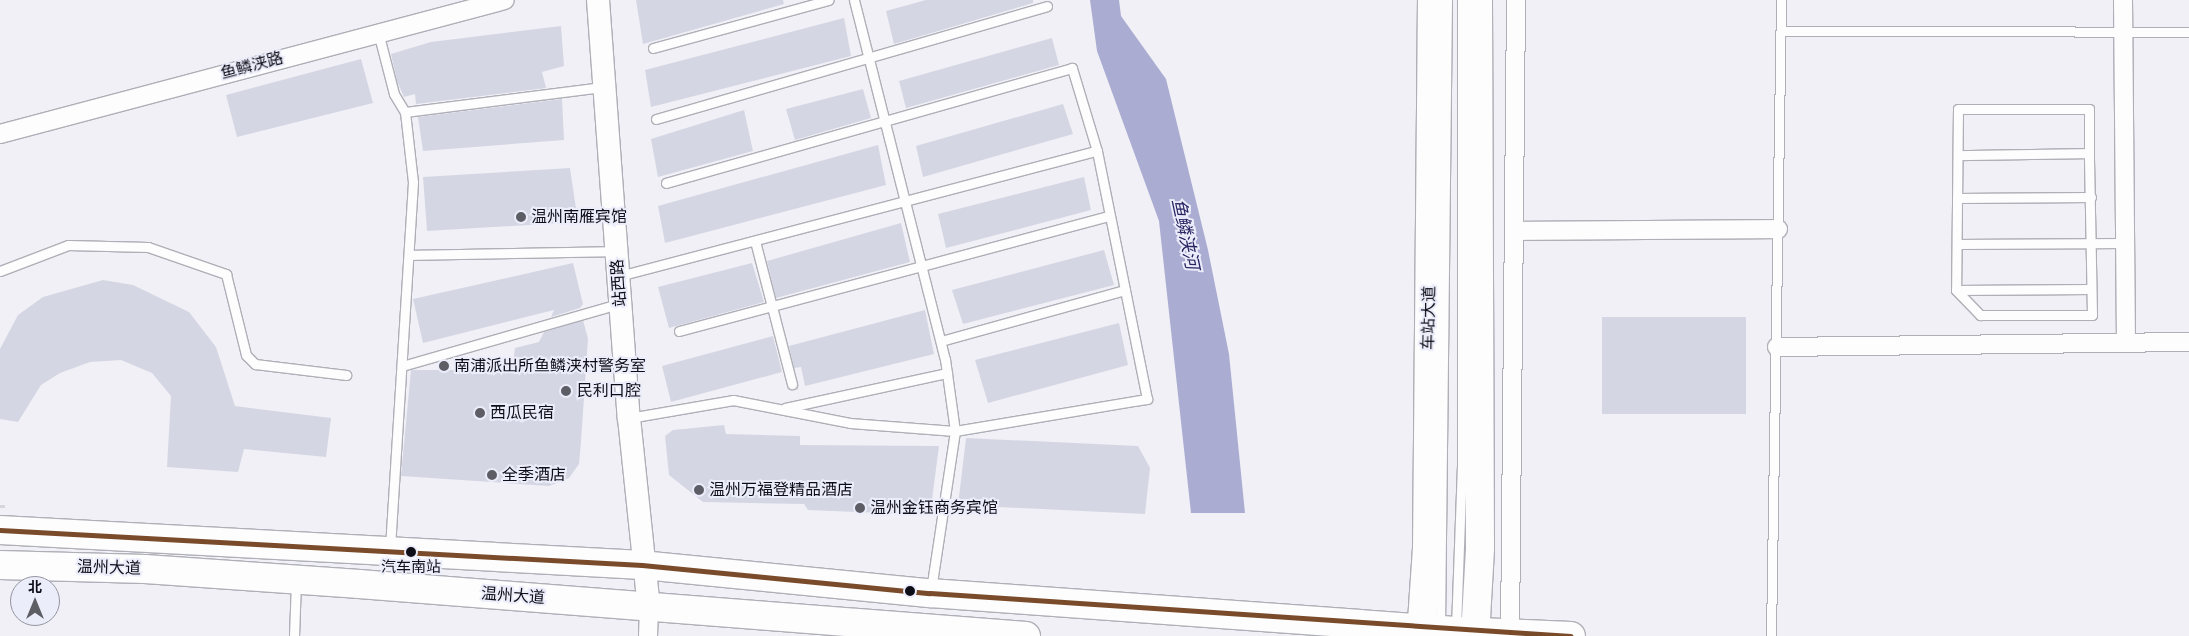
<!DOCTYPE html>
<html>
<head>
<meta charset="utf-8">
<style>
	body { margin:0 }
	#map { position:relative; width:2189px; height:636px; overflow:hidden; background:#f0f0f6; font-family:"DejaVu Sans","Noto Sans SC",sans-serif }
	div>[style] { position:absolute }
	.water>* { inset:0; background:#abacd2 }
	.building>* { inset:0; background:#d5d6e3 }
	.path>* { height:3px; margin-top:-1.5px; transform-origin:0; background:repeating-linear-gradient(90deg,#d6d6d8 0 5px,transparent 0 7.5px) }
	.roads { filter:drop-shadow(1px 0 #afafb7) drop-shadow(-1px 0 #afafb7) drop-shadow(0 1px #afafb7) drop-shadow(0 -1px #afafb7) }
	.service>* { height:9px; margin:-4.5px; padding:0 4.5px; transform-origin:4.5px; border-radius:4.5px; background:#fdfdfe }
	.minor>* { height:18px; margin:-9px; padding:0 9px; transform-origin:9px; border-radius:9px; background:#fdfdfe }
	.tertiary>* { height:22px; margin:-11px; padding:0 11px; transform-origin:11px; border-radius:11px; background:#fdfdfe }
	.primary>* { height:28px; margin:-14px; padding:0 14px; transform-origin:14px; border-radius:14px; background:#fdfdfe }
	.bus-1>* { height:5px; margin:-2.5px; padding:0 2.5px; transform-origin:2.5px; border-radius:2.5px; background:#7a4b2a }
	.dots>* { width:14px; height:14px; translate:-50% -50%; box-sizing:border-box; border:2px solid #ecedfa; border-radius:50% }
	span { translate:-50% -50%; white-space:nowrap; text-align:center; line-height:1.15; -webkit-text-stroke:4px #ecedfa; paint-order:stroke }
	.bus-label { font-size:15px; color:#0e0e19 }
	.street-label { font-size:16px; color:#0e0e19 }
	.poi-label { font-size:16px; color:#0e0e19 }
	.left { translate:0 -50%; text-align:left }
	.water-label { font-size:18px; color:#292462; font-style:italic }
	.north { position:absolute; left:10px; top:576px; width:50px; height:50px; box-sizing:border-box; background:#ecedfa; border:1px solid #9394a0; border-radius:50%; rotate:0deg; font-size:14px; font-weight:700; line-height:20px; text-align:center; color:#0e0e19 }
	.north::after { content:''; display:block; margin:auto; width:18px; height:22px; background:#5d5d66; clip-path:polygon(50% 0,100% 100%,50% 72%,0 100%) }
</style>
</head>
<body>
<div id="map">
	<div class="water">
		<i style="clip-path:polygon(1090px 0,1119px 0,1121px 16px,1166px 79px,1208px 250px,1229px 354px,1245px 513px,1191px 513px,1159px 221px,1097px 51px)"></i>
	</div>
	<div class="building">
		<i style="clip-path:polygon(636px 0,783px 0,784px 4px,643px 44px)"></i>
		<i style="clip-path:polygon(926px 0,1033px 0,1033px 3px,894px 44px,886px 11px)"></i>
		<i style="clip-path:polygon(844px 18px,851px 56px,651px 107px,645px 70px)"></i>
		<i style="clip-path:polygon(561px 26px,564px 66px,542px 72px,546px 88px,416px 104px,415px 94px,404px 97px,397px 81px,391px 54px,431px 42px)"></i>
		<i style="clip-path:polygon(1052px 38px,1059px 65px,906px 108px,899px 81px)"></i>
		<i style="clip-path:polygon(361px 59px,373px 103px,237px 137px,226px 95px)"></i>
		<i style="clip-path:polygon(863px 89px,871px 118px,795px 140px,786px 109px)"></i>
		<i style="clip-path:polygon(562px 99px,564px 140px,423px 151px,418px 117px)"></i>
		<i style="clip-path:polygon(1063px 104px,1073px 134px,923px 177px,916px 146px)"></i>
		<i style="clip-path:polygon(744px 110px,753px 151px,658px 177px,651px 139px)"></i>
		<i style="clip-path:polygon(878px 145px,886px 185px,665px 243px,658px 206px)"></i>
		<i style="clip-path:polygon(570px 168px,578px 222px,427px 231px,423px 177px)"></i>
		<i style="clip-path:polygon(1084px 177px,1091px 210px,946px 248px,938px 214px)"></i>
		<i style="clip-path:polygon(901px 223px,910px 262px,776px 298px,767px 261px)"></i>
		<i style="clip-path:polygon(1104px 250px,1114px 285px,963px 324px,952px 290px)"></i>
		<i style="clip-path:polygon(573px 263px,583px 304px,580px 308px,551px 317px,554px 310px,423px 343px,413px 299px)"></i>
		<i style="clip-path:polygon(752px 263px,764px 302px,669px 328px,658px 287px)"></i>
		<i style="clip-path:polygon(103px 280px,133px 285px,189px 312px,216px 347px,235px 406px,331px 418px,326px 457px,244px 449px,238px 472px,167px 467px,171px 396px,152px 373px,121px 360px,90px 362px,60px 373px,41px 385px,18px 422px,0 419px,0 349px,18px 315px,43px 297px)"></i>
		<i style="clip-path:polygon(925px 310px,934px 354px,805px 386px,801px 367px,794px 368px,789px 346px)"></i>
		<i style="clip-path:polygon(1602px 317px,1746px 317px,1746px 414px,1602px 414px)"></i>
		<i style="clip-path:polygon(583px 320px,588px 339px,581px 442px,579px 464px,569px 478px,549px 486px,401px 476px,411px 370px,512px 370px,515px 348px,539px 342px,544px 332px)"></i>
		<i style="clip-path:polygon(1119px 323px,1128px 365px,988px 403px,975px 360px)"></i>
		<i style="clip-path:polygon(773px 336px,782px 372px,671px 402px,662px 366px)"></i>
		<i style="clip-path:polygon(724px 425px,726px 434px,800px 436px,800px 445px,939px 446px,930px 515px,808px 510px,804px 504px,703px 502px,669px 475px,665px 436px,673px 430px)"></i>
		<i style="clip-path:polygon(966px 438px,1138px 446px,1150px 468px,1145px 514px,958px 505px)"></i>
	</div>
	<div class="path">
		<i style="left:0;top:506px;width:7px"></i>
	</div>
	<div class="roads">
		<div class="service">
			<i style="left:854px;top:0;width:370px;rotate:75.8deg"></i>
			<i style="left:945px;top:359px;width:73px;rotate:82.1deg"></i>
			<i style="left:955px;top:431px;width:161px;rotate:98.6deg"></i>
			<i style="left:1782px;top:31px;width:407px;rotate:0.1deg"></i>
			<i style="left:378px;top:32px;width:64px;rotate:75.5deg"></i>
			<i style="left:394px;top:94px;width:21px;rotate:59deg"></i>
			<i style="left:405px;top:112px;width:70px;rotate:83.5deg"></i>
			<i style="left:413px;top:182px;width:367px;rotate:93.6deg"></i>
			<i style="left:653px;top:48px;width:182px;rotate:-15.3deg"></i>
			<i style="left:405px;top:112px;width:201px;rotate:-7.2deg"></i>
			<i style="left:656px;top:119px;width:407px;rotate:-16.1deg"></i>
			<i style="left:2089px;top:153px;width:44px;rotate:-90deg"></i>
			<i style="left:2089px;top:109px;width:131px;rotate:180deg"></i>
			<i style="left:1958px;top:109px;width:181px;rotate:90.6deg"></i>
			<i style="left:1956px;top:290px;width:135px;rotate:-0.4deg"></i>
			<i style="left:1957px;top:198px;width:134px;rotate:-0.4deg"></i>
			<i style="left:755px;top:241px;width:148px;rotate:75.5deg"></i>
			<i style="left:1957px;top:244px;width:168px;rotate:-0.3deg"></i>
			<i style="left:410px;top:255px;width:207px;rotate:-1.1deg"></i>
			<i style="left:0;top:271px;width:73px;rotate:-20.9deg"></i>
			<i style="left:68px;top:245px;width:80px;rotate:1.4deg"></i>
			<i style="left:148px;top:247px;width:83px;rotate:19.1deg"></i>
			<i style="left:226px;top:274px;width:83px;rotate:76.1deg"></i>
			<i style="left:246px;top:355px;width:13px;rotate:45deg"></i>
			<i style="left:255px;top:364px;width:92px;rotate:6.9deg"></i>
			<i style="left:619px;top:276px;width:494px;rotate:-14.7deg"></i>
			<i style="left:1956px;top:290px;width:35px;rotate:46deg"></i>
			<i style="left:1980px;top:315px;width:112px"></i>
			<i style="left:2092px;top:315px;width:162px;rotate:-91.1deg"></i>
			<i style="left:2089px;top:153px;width:131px;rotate:179.1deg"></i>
			<i style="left:679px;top:331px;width:443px;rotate:-15deg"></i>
			<i style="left:941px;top:341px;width:191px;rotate:-15.5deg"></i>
			<i style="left:402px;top:366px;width:228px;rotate:-16deg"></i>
			<i style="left:785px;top:408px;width:166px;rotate:-12.2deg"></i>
			<i style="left:629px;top:418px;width:106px;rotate:-9.8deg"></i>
			<i style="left:733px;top:400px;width:119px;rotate:11.1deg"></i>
			<i style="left:850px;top:423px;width:105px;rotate:4.4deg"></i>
			<i style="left:955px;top:431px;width:195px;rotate:-9.5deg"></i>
			<i style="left:1147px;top:399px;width:253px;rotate:-101.4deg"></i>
			<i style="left:1097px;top:151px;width:87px;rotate:-106.8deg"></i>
			<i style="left:1072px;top:68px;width:422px;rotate:164.2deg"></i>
			<i style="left:1440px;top:627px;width:627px;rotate:-89.36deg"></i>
			<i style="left:1456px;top:628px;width:161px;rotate:-87.9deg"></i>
			<i style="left:1462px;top:467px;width:467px;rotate:-90deg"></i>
			<i style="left:294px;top:636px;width:54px;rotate:-87.9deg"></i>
			<i style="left:1771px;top:636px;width:636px;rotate:-89.1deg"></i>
		</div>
		<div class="minor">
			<i style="left:2123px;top:0;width:342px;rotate:89.5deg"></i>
			<i style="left:0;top:134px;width:522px;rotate:-14.86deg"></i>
			<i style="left:1514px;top:231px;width:264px;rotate:-0.4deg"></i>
			<i style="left:1777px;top:347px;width:412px;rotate:-0.7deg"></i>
			<i style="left:648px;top:636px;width:29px;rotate:-88deg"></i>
			<i style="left:1510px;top:636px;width:636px;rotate:-89.46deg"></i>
		</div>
		<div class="tertiary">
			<i style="left:598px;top:0;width:419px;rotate:85.8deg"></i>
			<i style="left:629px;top:418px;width:190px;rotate:84deg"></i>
		</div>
		<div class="primary">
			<i style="left:0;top:530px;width:643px;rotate:3.12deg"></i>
			<i style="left:642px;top:565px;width:289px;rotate:5.6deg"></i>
			<i style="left:930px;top:593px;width:527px;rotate:4.13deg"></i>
			<i style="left:1456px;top:631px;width:115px;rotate:2.5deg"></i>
			<i style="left:0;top:565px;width:145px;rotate:1.6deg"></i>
			<i style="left:145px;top:569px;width:215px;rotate:4deg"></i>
			<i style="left:359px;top:584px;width:669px;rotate:4.46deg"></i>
			<i style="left:1421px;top:636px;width:87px;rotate:-86.1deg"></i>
			<i style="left:1427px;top:549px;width:549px;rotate:-89.48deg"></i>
			<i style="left:1475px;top:636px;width:88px;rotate:-86.7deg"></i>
			<i style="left:1480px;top:548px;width:548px;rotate:-90.21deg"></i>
		</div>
	</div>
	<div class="bus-1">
		<i style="left:0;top:530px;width:643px;rotate:3.12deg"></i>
		<i style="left:642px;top:565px;width:289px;rotate:5.6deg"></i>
		<i style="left:930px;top:593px;width:642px;rotate:3.84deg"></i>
	</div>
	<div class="dots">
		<i style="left:521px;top:217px;background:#5d5d66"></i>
		<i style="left:444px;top:366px;background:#5d5d66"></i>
		<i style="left:566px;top:391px;background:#5d5d66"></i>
		<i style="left:480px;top:413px;background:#5d5d66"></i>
		<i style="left:492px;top:475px;background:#5d5d66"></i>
		<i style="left:699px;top:490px;background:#5d5d66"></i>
		<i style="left:860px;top:508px;background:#5d5d66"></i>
		<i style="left:411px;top:552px;background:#0e0e19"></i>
		<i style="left:910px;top:591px;background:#0e0e19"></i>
	</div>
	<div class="bus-label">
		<span style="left:411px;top:568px">汽车南站</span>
	</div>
	<div class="street-label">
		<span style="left:252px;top:66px;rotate:-15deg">鱼鳞浃路</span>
		<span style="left:619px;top:283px;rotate:-94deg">站西路</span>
		<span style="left:1429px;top:318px;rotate:-89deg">车站大道</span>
		<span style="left:109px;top:568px;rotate:2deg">温州大道</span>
		<span style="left:513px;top:596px;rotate:4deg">温州大道</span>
	</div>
	<div class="poi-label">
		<span class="left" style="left:531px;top:217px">温州南雁宾馆</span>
		<span class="left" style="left:454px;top:366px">南浦派出所鱼鳞浃村警务室</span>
		<span class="left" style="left:577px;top:391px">民利口腔</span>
		<span class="left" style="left:490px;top:413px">西瓜民宿</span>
		<span class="left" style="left:502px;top:475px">全季酒店</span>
		<span class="left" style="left:709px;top:490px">温州万福登精品酒店</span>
		<span class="left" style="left:870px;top:508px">温州金钰商务宾馆</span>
	</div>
	<div class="water-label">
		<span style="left:1185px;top:234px;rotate:78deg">鱼鳞浃河</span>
	</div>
	<div class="north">北</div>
</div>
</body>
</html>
